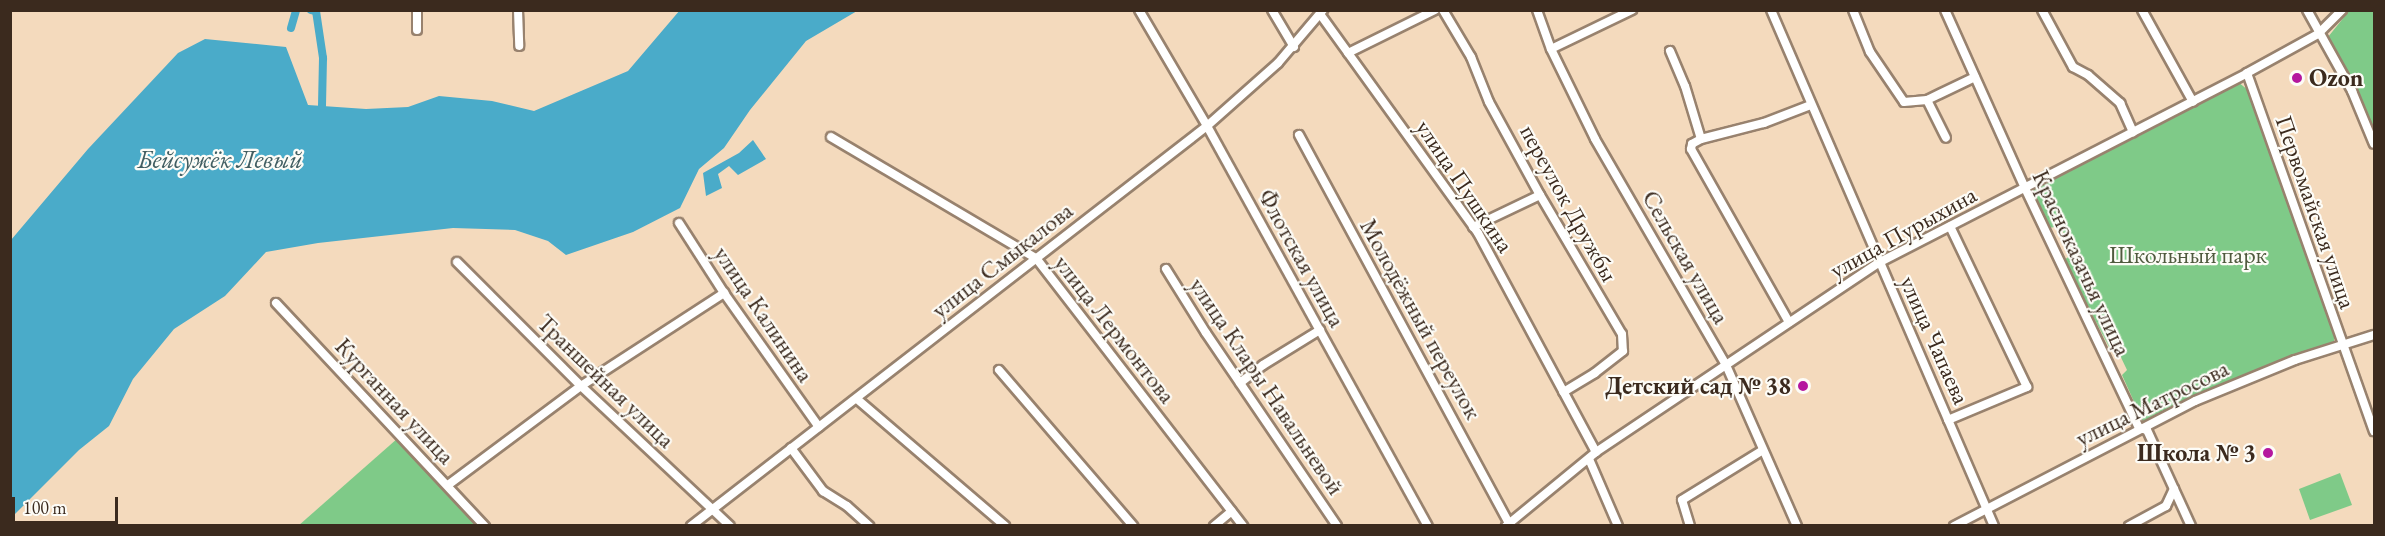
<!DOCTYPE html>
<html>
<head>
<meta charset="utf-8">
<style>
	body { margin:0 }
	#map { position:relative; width:2385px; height:536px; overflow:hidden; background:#f4dabd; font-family:"EB Garamond",serif }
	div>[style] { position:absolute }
	.green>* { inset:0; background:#7fca88 }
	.water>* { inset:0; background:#4aabc9 }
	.canal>* { height:8px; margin:-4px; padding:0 4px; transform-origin:4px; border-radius:4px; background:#4aabc9 }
	.roads { filter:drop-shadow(2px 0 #98826e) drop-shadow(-2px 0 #98826e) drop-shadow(0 2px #98826e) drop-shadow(0 -2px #98826e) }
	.minor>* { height:8px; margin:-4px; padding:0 4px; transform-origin:4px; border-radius:4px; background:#fff }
	.dots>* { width:16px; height:16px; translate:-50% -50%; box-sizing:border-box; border:3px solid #fdfcf7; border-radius:50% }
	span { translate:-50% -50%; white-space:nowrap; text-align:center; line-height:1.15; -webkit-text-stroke:4.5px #fdfcf7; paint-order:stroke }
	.poi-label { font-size:24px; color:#3b2a1e; font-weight:700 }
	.left { translate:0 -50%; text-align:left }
	.right { translate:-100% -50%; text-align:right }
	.street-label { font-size:24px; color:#3b2a1e }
	.park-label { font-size:24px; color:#4f5a3e }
	.water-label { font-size:26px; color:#415e62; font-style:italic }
	.frame { position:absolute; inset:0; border:12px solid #3b2a1e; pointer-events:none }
	.scale { position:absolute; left:12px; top:497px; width:106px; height:27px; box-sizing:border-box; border:3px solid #3b2a1e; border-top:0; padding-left:8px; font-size:18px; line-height:21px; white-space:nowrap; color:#3b2a1e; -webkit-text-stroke:4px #fdfcf7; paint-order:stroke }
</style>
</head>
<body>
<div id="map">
	<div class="green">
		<i style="clip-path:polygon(2349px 11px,2374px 11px,2374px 133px,2355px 90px,2328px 42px,2328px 37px)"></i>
		<i style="clip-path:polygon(2238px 82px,2248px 90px,2335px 334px,2334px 341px,2231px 380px,2144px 424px,2122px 375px,2127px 370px,2116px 347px,2110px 349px,2064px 260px,2074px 253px,2060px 226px,2049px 228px,2031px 190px)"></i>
		<i style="clip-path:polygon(398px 438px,478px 525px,298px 526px)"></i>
		<i style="clip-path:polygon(2340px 473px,2352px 505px,2310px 520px,2299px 489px)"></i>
	</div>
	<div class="water">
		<i style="clip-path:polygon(680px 10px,857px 11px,806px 41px,750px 110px,724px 148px,699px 169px,680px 208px,633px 232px,566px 255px,548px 241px,515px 230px,453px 228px,318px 243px,266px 252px,225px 296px,174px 329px,133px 379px,109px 426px,79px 450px,13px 516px,11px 513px,11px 240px,88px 149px,178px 53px,205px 39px,286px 47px,308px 105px,366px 109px,408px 107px,439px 96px,492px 101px,534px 111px,628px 71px)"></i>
		<i style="clip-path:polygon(753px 140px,766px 159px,738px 175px,729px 166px,718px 174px,722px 188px,706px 196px,703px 173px,739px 153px)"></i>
	</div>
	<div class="canal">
		<i style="left:311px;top:10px;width:5px;rotate:11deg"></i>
		<i style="left:316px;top:11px;width:48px;rotate:81.5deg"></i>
		<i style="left:323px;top:58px;width:48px;rotate:91.2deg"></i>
		<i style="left:291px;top:28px;width:19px;rotate:-74deg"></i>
	</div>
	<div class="roads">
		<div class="minor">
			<i style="left:518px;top:10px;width:36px;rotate:88deg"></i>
			<i style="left:1139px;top:10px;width:134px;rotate:59.6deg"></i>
			<i style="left:1207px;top:126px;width:457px;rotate:61.1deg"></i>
			<i style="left:1272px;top:10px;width:43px;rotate:59.3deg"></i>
			<i style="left:1443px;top:10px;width:55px;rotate:59.2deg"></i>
			<i style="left:1471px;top:57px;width:48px;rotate:68.2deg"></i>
			<i style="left:1489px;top:102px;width:106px;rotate:61.3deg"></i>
			<i style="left:1540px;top:195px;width:161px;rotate:59.5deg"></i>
			<i style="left:1622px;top:334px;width:17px;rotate:87deg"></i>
			<i style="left:1623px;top:351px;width:36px;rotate:142deg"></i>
			<i style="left:1595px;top:373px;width:37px;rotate:149deg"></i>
			<i style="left:1537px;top:10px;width:41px;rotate:70.3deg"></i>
			<i style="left:1551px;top:49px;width:100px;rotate:63.9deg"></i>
			<i style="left:1595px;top:139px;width:261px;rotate:59.9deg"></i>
			<i style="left:1726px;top:365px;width:176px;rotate:66.2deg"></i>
			<i style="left:1771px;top:10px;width:562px;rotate:66.63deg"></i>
			<i style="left:1853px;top:10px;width:45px;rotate:68deg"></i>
			<i style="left:1870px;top:52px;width:60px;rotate:55.8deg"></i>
			<i style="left:1904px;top:102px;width:23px;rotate:-5deg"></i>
			<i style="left:1927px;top:100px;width:42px;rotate:63.4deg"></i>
			<i style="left:1945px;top:10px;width:195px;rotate:65.8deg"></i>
			<i style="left:2025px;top:188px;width:266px;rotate:64.6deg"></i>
			<i style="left:2139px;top:428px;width:8px;rotate:14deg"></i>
			<i style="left:2147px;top:430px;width:106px;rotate:65.4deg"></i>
			<i style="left:2042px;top:10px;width:65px;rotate:61.5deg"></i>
			<i style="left:2073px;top:67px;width:17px;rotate:28deg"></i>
			<i style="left:2088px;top:75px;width:43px;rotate:41.2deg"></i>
			<i style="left:2120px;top:103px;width:32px;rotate:66deg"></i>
			<i style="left:2142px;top:10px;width:105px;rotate:61deg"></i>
			<i style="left:2307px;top:10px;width:93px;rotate:60.9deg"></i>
			<i style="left:2352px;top:91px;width:57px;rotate:67.5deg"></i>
			<i style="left:1320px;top:14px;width:270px;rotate:54.2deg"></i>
			<i style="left:1478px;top:233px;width:249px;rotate:61.7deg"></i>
			<i style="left:417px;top:30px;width:20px;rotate:-90deg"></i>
			<i style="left:1551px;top:49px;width:90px;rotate:-25.7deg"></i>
			<i style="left:1670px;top:51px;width:38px;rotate:67deg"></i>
			<i style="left:1685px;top:86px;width:55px;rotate:73.2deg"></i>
			<i style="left:1701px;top:139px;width:10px;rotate:151deg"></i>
			<i style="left:1692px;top:144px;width:5px;rotate:101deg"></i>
			<i style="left:1691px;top:149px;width:199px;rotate:60.5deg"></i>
			<i style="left:1348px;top:53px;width:97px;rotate:-26.3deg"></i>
			<i style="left:2247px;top:73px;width:380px;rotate:70.5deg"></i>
			<i style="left:1927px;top:100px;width:53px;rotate:-25.6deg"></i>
			<i style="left:1299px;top:135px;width:441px;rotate:61.6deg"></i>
			<i style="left:831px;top:137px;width:238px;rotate:30.6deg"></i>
			<i style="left:1036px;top:258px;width:339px;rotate:52.3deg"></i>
			<i style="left:1701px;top:139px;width:65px;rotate:-14.3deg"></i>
			<i style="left:1764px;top:123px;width:50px;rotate:-21deg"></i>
			<i style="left:679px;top:223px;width:83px;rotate:57.3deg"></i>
			<i style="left:724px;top:293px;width:164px;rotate:54.7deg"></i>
			<i style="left:1473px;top:227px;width:74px;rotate:-25.5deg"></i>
			<i style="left:457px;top:262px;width:175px;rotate:45deg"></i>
			<i style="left:581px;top:386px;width:204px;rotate:43.2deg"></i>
			<i style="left:1166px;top:269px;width:75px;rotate:58deg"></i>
			<i style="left:1206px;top:333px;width:233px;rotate:55.8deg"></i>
			<i style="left:276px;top:303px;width:306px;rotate:46.9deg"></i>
			<i style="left:999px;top:370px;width:206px;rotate:49.3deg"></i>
			<i style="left:1240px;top:383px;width:29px;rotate:-38deg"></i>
			<i style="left:1263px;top:365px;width:67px;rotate:-31.6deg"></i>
			<i style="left:857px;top:399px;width:195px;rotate:40.6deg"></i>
			<i style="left:1948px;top:420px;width:86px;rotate:-22.7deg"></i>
			<i style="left:2027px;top:387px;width:178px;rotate:-115.6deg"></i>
			<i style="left:791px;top:448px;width:54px;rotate:53.3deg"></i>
			<i style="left:823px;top:491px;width:28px;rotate:32deg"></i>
			<i style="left:847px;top:506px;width:30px;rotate:42deg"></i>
			<i style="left:1589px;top:459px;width:73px;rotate:66.6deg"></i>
			<i style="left:448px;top:485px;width:166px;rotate:-36.7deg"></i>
			<i style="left:581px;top:386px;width:171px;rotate:-33deg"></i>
			<i style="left:691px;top:526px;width:653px;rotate:-37.78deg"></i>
			<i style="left:1207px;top:126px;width:95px;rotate:-41.6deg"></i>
			<i style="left:1278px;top:63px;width:70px;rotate:-49.7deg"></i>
			<i style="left:1214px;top:526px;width:23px;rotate:-40deg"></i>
			<i style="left:1506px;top:526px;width:117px;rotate:-39.4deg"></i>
			<i style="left:1596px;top:452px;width:339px;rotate:-33.8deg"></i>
			<i style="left:1878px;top:263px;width:415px;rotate:-27.2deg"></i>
			<i style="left:2247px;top:73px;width:81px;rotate:-28.8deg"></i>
			<i style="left:2318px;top:34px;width:34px;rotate:-45deg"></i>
			<i style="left:1690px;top:526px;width:27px;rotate:-107deg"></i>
			<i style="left:1682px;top:500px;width:95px;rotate:-31.7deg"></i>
			<i style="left:1954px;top:526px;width:271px;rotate:-27.4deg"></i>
			<i style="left:2195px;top:401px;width:108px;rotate:-22.3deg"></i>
			<i style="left:2295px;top:360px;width:83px;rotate:-17.6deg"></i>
			<i style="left:2129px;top:526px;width:42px;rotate:-28.4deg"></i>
			<i style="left:2166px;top:506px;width:19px;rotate:-65deg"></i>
		</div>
	</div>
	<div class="dots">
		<i style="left:2297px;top:78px;background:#b5179e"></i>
		<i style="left:1803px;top:386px;background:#b5179e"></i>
		<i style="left:2268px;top:453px;background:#b5179e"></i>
	</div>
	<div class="poi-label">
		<span class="left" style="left:2309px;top:78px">Ozon</span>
		<span class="right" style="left:1791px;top:386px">Детский сад № 38</span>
		<span class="right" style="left:2256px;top:453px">Школа № 3</span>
	</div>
	<div class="street-label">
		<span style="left:1465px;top:186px;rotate:56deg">улица Пушкина</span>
		<span style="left:1569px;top:203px;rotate:61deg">переулок Дружбы</span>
		<span style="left:2316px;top:212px;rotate:71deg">Первомайская улица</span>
		<span style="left:1903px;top:232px;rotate:-29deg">улица Пурыхина</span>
		<span style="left:1686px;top:257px;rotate:60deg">Сельская улица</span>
		<span style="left:1302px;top:258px;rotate:61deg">Флотская улица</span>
		<span style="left:1002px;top:260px;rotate:-38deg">улица Смыкалова</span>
		<span style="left:2082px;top:263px;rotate:65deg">Красноказачья улица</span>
		<span style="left:764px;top:314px;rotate:56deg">улица Калинина</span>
		<span style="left:1421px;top:319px;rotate:61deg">Молодёжный переулок</span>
		<span style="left:1115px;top:329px;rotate:52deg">улица Лермонтова</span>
		<span style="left:1935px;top:340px;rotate:66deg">улица Чапаева</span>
		<span style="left:606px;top:381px;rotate:44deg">Траншейная улица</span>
		<span style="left:1267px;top:386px;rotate:56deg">улица Клары Навальневой</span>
		<span style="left:395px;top:401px;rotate:47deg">Курганная улица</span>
		<span style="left:2152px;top:403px;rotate:-26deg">улица Матросова</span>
	</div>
	<div class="park-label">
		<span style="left:2188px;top:255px">Школьный парк</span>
	</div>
	<div class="water-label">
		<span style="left:220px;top:160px">Бейсужёк Левый</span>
	</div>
	<div class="frame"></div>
	<div class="scale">100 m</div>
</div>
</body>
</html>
